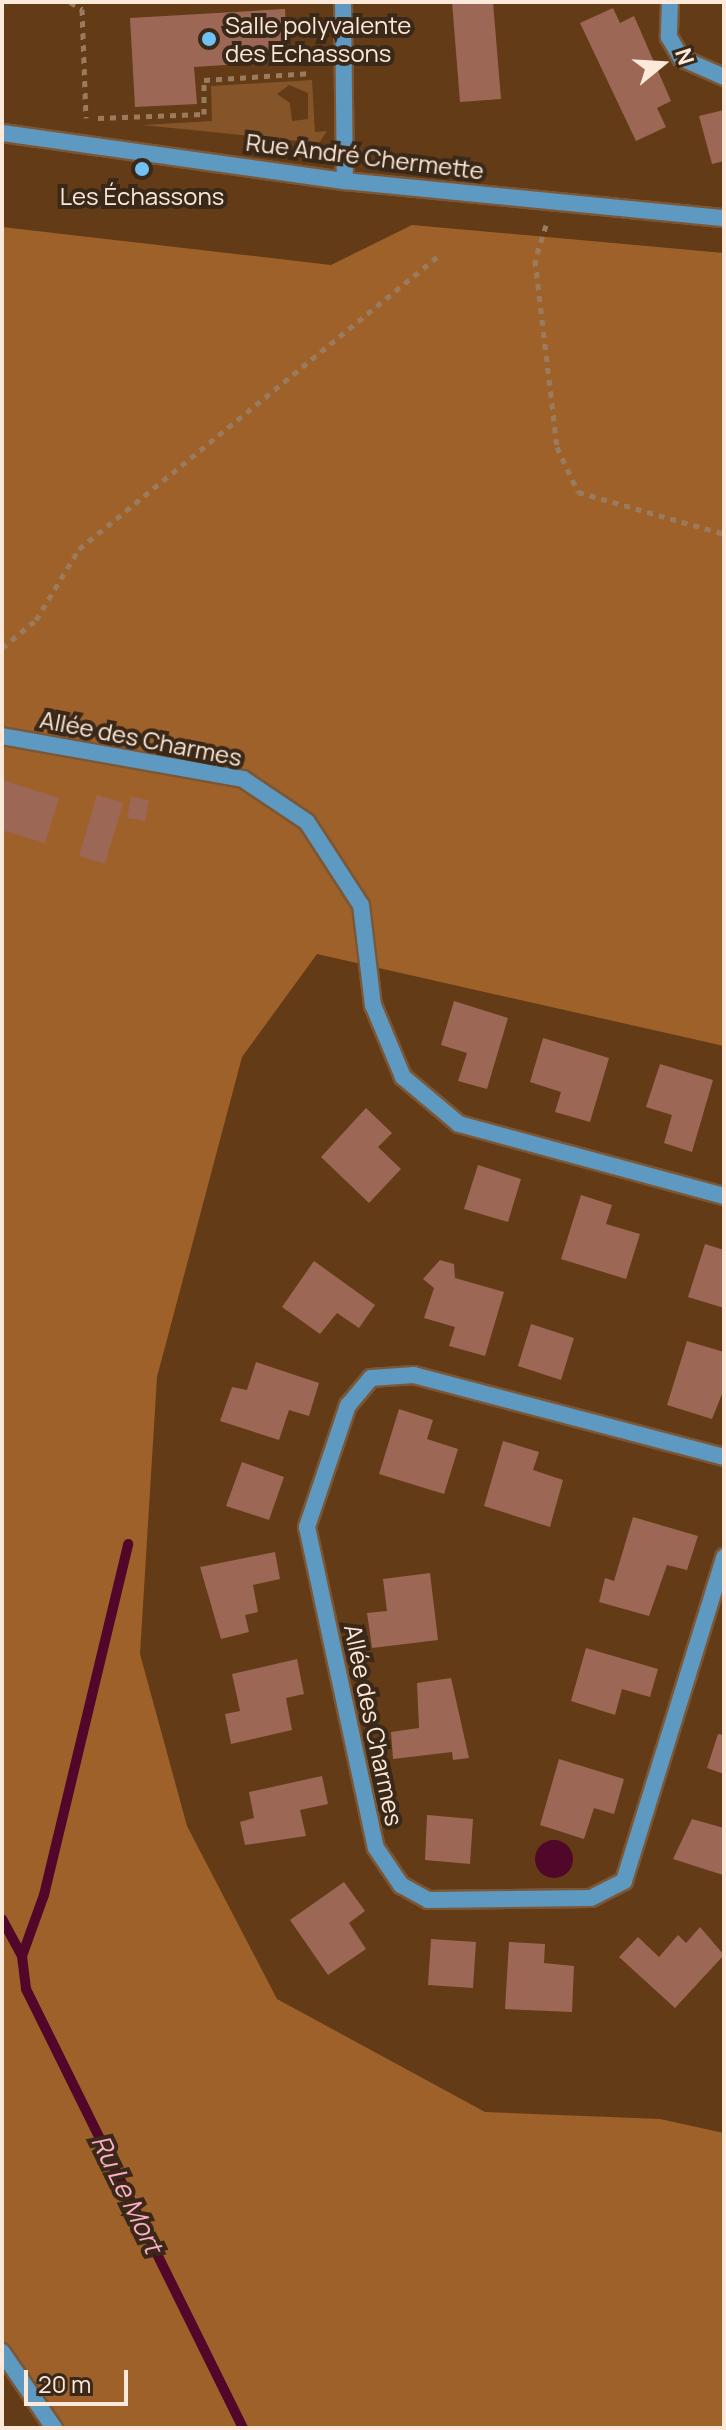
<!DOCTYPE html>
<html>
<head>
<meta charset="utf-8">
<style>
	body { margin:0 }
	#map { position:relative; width:726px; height:2430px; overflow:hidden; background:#633b17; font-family:Manrope,sans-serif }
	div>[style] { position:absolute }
	.green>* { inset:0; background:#855428 }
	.forest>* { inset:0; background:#9f612a }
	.water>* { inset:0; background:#500729 }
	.round { border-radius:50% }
	.stream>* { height:10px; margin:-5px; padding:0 5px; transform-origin:5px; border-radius:5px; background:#500729 }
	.building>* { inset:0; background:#9d6755 }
	.path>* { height:5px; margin-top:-2.5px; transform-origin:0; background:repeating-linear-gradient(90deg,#9b7b5e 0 6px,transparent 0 12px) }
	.roads { filter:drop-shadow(2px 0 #7c5736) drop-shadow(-2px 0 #7c5736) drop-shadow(0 2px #7c5736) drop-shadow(0 -2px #7c5736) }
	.lane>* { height:16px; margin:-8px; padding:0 8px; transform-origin:8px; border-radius:8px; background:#5d99c1 }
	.street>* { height:16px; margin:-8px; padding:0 8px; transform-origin:8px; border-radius:8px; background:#5d99c1 }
	.dots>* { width:22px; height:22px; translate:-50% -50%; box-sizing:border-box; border:4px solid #3a2819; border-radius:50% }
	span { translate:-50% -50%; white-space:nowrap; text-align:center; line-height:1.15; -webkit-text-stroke:8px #3a2819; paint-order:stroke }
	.poi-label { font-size:24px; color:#fde9d9 }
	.left { translate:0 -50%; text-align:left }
	.street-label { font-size:24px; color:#fde9d9 }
	.water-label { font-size:26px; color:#fdaec6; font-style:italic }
	.frame { position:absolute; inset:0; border:4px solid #fde9d9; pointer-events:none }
	.north { position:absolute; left:622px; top:24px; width:80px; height:80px; -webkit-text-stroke:6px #3a2819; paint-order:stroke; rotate:72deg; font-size:22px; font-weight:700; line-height:32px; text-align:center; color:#fde9d9 }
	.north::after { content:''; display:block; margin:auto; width:28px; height:36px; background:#fde9d9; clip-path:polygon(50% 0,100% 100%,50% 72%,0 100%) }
	.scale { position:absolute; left:24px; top:2370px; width:104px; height:36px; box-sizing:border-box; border:4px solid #fde9d9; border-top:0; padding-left:10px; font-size:24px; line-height:28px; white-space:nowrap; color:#fde9d9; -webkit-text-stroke:6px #3a2819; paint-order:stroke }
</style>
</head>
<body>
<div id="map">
	<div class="green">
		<i style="clip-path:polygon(evenodd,312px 80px,315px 132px,327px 131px,319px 143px,142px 125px,212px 121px,211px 86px,312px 80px,289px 85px,308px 93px,308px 119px,292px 121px,290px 103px,277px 94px,289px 85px)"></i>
	</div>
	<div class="forest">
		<i style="clip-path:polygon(412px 225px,724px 253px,724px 1046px,317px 954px,242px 1057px,157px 1377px,140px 1654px,187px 1826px,277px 1999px,485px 2112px,660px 2119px,724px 2133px,724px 2428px,54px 2428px,2px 2352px,2px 227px,331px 265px)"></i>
	</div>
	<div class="water">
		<i class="round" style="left:535px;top:1840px;width:38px;height:38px"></i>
	</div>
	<div class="stream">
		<i style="left:2px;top:1919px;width:42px;rotate:61.6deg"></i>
		<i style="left:22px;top:1956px;width:33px;rotate:83deg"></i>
		<i style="left:26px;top:1989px;width:490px;rotate:63.7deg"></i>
		<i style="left:22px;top:1956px;width:65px;rotate:-70.2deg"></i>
		<i style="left:44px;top:1895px;width:361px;rotate:-76.5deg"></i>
	</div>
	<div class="building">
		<i style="clip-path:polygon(452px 2px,493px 2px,501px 99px,460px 102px)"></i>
		<i style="clip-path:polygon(613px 8px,620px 23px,634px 16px,671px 101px,657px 108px,666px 127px,636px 141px,580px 23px)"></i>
		<i style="clip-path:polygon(285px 9px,288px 61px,194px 67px,197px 104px,135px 107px,130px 18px)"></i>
		<i style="clip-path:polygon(724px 110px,724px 161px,712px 164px,699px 116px)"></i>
		<i style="clip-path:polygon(3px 780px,59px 798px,45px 843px,2px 830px)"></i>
		<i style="clip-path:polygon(97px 795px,123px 803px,105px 864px,79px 856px)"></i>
		<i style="clip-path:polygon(131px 797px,149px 800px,145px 821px,127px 818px)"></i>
		<i style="clip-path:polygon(454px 1001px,508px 1018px,487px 1089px,458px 1081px,467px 1053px,441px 1045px)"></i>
		<i style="clip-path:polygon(543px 1038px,609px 1058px,590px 1122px,555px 1112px,561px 1092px,530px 1082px)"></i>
		<i style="clip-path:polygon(660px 1064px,713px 1080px,692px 1152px,664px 1143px,672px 1115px,646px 1107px)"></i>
		<i style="clip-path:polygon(366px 1108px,392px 1133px,378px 1147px,401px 1169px,369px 1203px,321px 1157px)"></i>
		<i style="clip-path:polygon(478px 1165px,521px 1179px,508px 1222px,464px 1209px)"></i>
		<i style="clip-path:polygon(581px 1195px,612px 1205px,606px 1224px,640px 1234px,626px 1279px,561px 1259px)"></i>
		<i style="clip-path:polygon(705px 1244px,724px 1250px,724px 1308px,688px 1297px)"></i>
		<i style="clip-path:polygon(440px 1260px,454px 1264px,455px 1278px,504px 1292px,485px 1356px,449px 1346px,455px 1327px,424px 1318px,434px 1288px,423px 1279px)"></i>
		<i style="clip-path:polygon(314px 1261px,375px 1305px,359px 1328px,337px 1313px,320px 1334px,282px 1307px)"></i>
		<i style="clip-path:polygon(531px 1324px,574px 1338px,561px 1380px,518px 1366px)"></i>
		<i style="clip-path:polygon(687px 1341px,724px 1352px,724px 1389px,712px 1419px,667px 1405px)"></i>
		<i style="clip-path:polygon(256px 1362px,319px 1383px,309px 1416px,289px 1410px,279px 1440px,220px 1421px,232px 1387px,247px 1390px)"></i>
		<i style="clip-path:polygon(399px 1409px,433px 1420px,427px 1439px,458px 1449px,444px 1494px,379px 1474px)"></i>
		<i style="clip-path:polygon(503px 1441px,539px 1452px,533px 1470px,563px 1480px,550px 1527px,484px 1506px)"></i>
		<i style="clip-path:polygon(242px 1462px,284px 1477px,269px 1520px,226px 1506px)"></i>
		<i style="clip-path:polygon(633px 1517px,698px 1536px,687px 1570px,667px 1565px,649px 1616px,599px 1602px,605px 1578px,614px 1581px)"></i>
		<i style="clip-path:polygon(275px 1552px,280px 1579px,253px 1585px,258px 1612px,245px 1615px,249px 1632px,221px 1639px,200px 1567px)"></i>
		<i style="clip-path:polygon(430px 1573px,438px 1640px,372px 1648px,367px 1613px,387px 1611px,383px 1579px)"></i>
		<i style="clip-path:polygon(586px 1648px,658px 1669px,650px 1697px,622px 1689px,615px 1715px,571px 1701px)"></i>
		<i style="clip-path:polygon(297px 1659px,304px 1694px,286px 1698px,292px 1730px,231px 1744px,225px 1714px,240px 1711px,232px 1674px)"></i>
		<i style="clip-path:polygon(451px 1678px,469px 1758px,453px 1760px,452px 1752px,393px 1759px,391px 1732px,419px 1728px,417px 1683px)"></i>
		<i style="clip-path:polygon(718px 1734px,724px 1735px,724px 1774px,707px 1768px)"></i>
		<i style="clip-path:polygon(559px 1759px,624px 1779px,614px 1814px,594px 1808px,584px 1839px,540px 1825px)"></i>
		<i style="clip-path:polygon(322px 1776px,328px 1804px,300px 1810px,306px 1836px,245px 1845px,240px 1822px,254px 1818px,249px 1792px)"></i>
		<i style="clip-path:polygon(427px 1815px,473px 1819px,470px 1864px,425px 1860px)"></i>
		<i style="clip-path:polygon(692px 1819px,724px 1828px,723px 1875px,673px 1859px)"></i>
		<i style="clip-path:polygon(344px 1882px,365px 1911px,349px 1923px,366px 1949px,328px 1975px,290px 1920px)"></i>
		<i style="clip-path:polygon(700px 1927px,724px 1955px,675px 2008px,619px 1957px,638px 1937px,659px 1957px,678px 1935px,686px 1943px)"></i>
		<i style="clip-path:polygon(431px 1939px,476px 1942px,473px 1988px,428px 1985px)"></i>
		<i style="clip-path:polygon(509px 1942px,545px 1944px,544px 1963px,574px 1966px,572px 2012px,505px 2009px)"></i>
	</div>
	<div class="path">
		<i style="left:70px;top:2px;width:14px;rotate:30deg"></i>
		<i style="left:82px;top:9px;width:109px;rotate:87.9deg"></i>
		<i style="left:98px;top:118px;width:106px;rotate:-2.2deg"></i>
		<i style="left:204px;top:114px;width:34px;rotate:-90deg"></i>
		<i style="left:204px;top:80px;width:108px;rotate:-3.7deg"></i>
		<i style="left:546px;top:225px;width:37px;rotate:107deg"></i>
		<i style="left:535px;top:260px;width:188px;rotate:83.3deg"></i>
		<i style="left:557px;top:447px;width:50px;rotate:65deg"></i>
		<i style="left:578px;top:492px;width:152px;rotate:16deg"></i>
		<i style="left:2px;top:648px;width:44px;rotate:-39.5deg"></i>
		<i style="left:36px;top:620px;width:83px;rotate:-58.8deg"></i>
		<i style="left:79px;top:549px;width:467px;rotate:-39.2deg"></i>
	</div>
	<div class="roads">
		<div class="lane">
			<i style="left:670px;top:2px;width:35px;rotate:92deg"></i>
			<i style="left:669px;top:37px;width:24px;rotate:60deg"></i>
			<i style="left:681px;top:58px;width:47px;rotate:23.8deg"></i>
			<i style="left:2px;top:2352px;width:92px;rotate:55.6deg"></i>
		</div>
		<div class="street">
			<i style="left:343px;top:2px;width:179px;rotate:89.4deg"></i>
			<i style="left:2px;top:133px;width:346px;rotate:8deg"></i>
			<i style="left:345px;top:181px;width:381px;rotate:5.6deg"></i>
			<i style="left:2px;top:736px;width:245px;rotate:10.1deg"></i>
			<i style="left:243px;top:779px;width:77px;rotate:33.9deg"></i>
			<i style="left:307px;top:822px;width:99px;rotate:57deg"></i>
			<i style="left:361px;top:905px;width:101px;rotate:83.2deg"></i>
			<i style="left:373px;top:1005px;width:78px;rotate:67.4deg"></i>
			<i style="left:403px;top:1077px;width:73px;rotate:40deg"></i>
			<i style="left:459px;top:1124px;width:275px;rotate:15.2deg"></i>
			<i style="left:724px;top:1457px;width:321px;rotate:-165.2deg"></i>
			<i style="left:414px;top:1375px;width:43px;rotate:176deg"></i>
			<i style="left:371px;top:1378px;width:35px;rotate:130deg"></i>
			<i style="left:348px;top:1405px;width:129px;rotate:108.6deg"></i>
			<i style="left:307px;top:1527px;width:328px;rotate:77.9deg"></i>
			<i style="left:376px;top:1848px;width:45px;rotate:56deg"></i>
			<i style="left:401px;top:1885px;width:31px;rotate:29deg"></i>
			<i style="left:428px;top:1900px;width:163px;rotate:-0.7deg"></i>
			<i style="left:591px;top:1898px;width:37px;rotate:-27deg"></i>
			<i style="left:624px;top:1881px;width:339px;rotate:-72.8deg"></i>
		</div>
	</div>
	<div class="dots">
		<i style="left:209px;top:39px;background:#72c1f5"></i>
		<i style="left:142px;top:169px;background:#72c1f5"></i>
	</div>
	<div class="poi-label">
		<span class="left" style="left:225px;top:39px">Salle polyvalente<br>des Echassons</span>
		<span style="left:142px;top:196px">Les Échassons</span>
	</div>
	<div class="street-label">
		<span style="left:365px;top:156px;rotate:7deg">Rue André Chermette</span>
		<span style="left:141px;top:738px;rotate:11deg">Allée des Charmes</span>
		<span style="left:374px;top:1725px;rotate:78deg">Allée des Charmes</span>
	</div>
	<div class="water-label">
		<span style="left:127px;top:2194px;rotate:64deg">Ru Le Mort</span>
	</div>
	<div class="frame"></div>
	<div class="north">N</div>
	<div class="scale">20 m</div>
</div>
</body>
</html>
